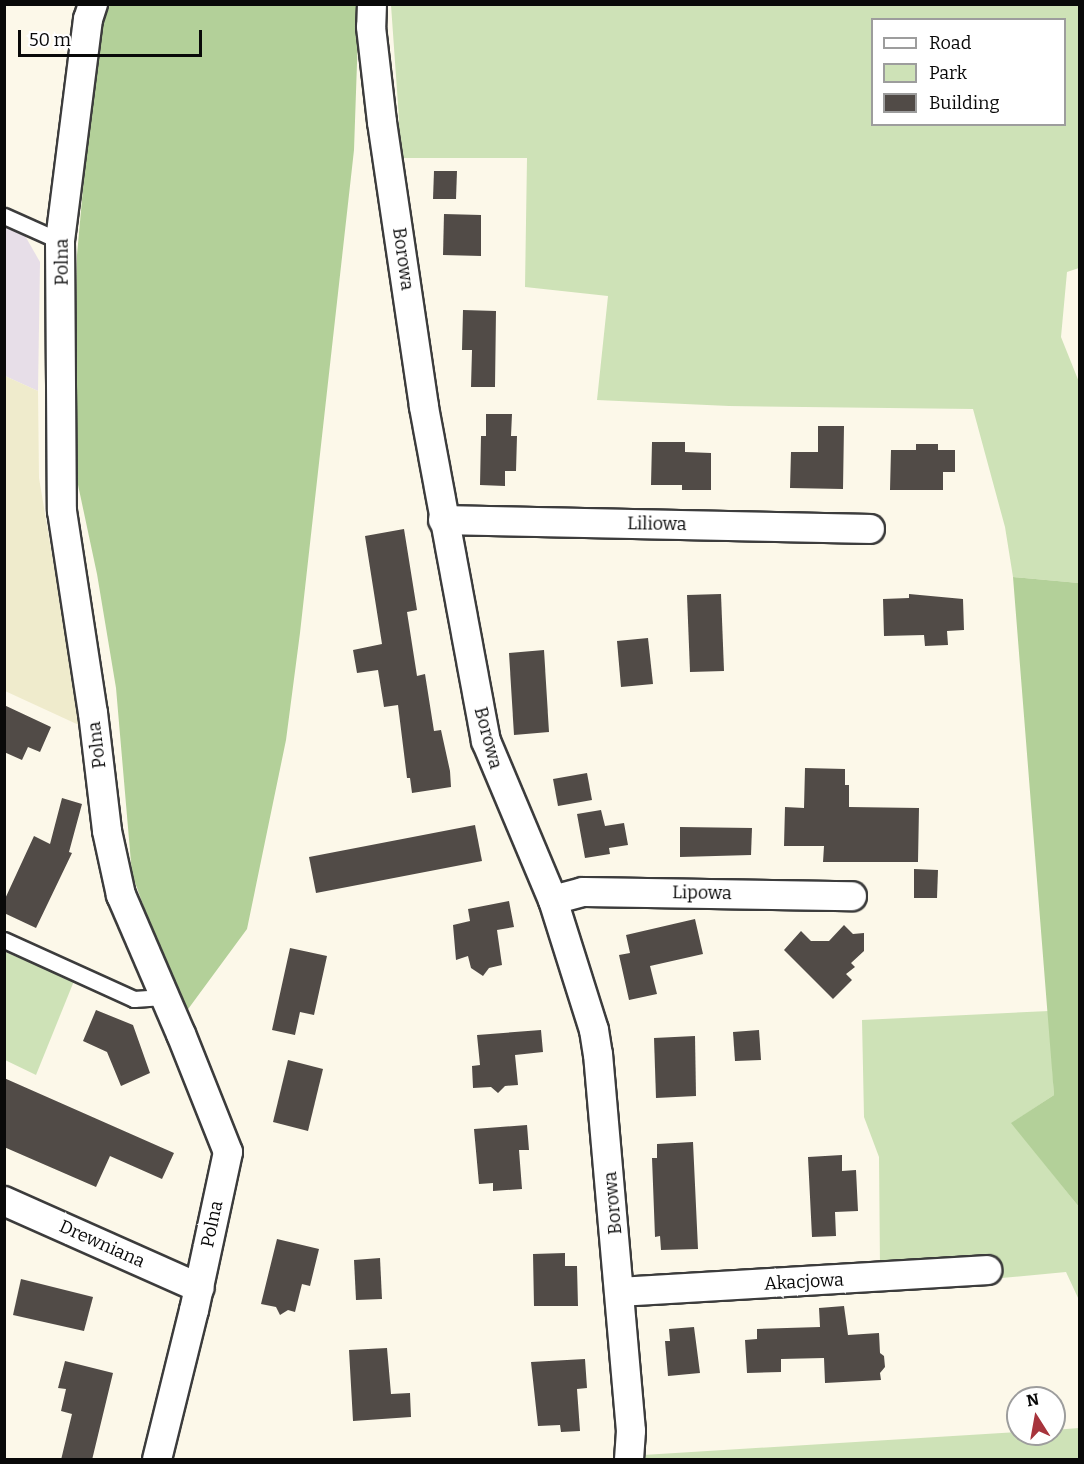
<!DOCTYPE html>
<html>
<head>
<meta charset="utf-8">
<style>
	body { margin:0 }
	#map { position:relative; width:1084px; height:1464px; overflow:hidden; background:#fcf8e9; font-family:Bitter,serif }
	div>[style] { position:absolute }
	.industrial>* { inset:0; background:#e7dee8 }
	.farmland>* { inset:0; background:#efebcc }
	.green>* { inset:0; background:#cee2b7 }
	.forest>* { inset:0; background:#b3d099 }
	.building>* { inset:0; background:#514b47 }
	.roads { filter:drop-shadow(2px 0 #3c3c3c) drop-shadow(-2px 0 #3c3c3c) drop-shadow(0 2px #3c3c3c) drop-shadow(0 -2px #3c3c3c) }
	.lane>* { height:15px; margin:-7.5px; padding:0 7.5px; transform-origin:7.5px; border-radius:7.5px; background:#fff }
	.street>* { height:28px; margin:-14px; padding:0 14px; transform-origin:14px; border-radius:14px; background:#fff }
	span { translate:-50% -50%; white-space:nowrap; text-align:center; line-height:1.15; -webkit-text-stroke:6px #fff; paint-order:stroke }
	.street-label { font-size:18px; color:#090909 }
	.frame { position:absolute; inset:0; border:6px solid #090909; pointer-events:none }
	.legend { position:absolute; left:871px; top:18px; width:195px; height:108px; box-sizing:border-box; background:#fff; border:2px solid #9d9d9d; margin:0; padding:8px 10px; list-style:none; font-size:18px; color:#090909 }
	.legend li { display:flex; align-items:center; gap:12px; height:30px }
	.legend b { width:30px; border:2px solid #9d9d9d }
	.north { position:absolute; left:1006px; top:1386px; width:60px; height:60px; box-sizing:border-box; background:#fff; border:2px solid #9d9d9d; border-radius:50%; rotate:349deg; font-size:16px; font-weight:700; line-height:24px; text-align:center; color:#090909 }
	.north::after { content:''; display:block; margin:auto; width:21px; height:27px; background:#a7343c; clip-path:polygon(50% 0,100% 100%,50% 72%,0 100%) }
	.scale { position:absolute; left:18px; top:30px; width:184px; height:27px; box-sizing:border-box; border:3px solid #090909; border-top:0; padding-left:8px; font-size:18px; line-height:21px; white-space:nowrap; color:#090909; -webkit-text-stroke:4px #fff; paint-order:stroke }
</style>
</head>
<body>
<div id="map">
	<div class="industrial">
		<i style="clip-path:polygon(5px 226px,24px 234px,40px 262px,38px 391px,5px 376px)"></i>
	</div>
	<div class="farmland">
		<i style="clip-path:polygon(5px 376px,38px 391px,39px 478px,81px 726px,5px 691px)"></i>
	</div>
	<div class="green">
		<i style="clip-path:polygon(evenodd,391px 5px,1079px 5px,1079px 268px,1067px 272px,1061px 337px,1079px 382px,1079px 583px,1013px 577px,1005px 527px,973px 409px,729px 406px,597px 400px,608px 296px,525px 287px,527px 158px,398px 158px,399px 119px,391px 5px,872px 20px,1064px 20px,1064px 124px,872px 124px,872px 20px)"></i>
		<i style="clip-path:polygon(5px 952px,74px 981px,36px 1075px,5px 1060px)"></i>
		<i style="clip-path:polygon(1049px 1011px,1054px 1095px,1012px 1123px,1079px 1207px,1079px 1300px,1066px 1272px,872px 1290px,880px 1268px,879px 1157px,864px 1117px,862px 1020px)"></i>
		<i style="clip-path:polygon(1079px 1428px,1079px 1459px,641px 1460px,643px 1455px,1018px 1432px,1054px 1434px,1054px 1430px)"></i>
	</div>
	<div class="forest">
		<i style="clip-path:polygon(104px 5px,359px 5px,354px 150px,300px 633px,286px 740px,247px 929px,183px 1016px,132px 874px,116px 688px,97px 574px,74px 466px,77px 255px,94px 67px)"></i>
		<i style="clip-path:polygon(1013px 577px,1079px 583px,1079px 1207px,1011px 1123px,1054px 1095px)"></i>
	</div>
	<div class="building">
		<i style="clip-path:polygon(434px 171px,457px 171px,456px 199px,433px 199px)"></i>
		<i style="clip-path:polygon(444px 214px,481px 215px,481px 256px,443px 255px)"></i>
		<i style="clip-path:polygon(463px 310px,496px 311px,495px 387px,471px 387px,472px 350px,462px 350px)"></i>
		<i style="clip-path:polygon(486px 414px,512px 414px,511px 436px,517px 436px,516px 471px,505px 471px,505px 486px,480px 485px,481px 436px,486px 436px)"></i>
		<i style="clip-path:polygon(818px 426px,844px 426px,843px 489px,790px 488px,791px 452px,818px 452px)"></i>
		<i style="clip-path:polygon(652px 442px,685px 442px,685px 452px,711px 453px,711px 490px,682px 490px,682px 485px,651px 485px)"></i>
		<i style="clip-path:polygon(916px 444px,938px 444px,938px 450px,955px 450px,955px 472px,943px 472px,943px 490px,890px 490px,891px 450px,916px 450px)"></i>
		<i style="clip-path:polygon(404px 529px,417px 610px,407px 612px,417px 676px,425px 674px,434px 731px,441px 730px,450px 771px,451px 787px,412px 793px,410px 778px,407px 778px,398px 705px,384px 707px,378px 670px,357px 673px,353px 650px,382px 644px,365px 536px)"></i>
		<i style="clip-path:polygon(721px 594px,724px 671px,690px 672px,687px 595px)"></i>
		<i style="clip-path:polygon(909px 594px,963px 599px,964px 630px,947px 631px,948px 645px,925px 646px,924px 635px,884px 636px,883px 599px,909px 598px)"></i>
		<i style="clip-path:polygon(648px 638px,653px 684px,621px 687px,617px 641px)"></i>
		<i style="clip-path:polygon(544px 650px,549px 732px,514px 735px,509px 653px)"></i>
		<i style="clip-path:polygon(4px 705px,51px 727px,40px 752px,28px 747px,22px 760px,4px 752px)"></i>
		<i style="clip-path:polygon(805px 768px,845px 769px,845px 785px,849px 785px,849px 807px,919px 808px,918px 862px,823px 862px,824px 846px,784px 846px,785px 807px,804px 808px)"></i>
		<i style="clip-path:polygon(587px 773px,592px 800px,558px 806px,553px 779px)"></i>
		<i style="clip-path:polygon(62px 798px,82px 804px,69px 852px,72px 853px,36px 928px,4px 913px,4px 901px,34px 836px,50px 844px)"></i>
		<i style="clip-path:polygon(601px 810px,605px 826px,624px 823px,628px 845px,609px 848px,610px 854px,585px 858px,577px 814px)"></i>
		<i style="clip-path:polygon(475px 825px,482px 861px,316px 893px,309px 857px)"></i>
		<i style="clip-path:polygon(680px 827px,752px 828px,751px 855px,680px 857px)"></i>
		<i style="clip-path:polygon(914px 869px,938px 870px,937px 898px,914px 898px)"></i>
		<i style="clip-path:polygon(509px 901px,514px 927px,497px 930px,502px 965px,489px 968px,483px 976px,471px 968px,468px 956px,456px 960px,453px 925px,470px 921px,468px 909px)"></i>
		<i style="clip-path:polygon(695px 919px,703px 954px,650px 966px,657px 994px,629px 1000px,619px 955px,630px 953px,626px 935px)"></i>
		<i style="clip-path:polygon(844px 925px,853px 934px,864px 933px,864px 951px,851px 963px,855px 967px,846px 974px,852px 980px,833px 999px,784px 950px,801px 931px,811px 941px,829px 941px)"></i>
		<i style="clip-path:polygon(290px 948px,327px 956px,314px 1015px,300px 1012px,295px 1035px,272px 1030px)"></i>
		<i style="clip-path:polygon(96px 1010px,133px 1025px,150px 1073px,121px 1086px,107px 1052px,83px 1041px)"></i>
		<i style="clip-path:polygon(541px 1030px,543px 1052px,515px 1055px,518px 1085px,505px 1086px,498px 1093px,491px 1087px,473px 1088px,472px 1066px,480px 1065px,477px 1035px)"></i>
		<i style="clip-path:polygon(759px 1030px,761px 1060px,735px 1061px,733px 1032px)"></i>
		<i style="clip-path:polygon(695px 1036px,696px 1096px,656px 1098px,654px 1038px)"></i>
		<i style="clip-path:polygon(288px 1060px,323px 1069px,308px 1131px,273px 1122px)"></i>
		<i style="clip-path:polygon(4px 1078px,174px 1153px,162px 1179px,110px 1156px,96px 1187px,4px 1147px)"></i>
		<i style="clip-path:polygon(527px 1125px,529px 1150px,519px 1150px,522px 1189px,493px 1191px,493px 1183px,479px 1184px,474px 1129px)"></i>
		<i style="clip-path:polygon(693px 1142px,698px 1249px,661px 1250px,660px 1236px,655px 1237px,652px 1158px,657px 1158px,657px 1144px)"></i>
		<i style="clip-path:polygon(842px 1155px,842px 1171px,856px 1170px,858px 1211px,835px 1212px,836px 1236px,812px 1237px,808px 1157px)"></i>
		<i style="clip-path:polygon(277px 1239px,319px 1249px,310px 1286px,302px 1284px,295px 1312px,288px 1310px,280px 1315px,276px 1307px,261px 1304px)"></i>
		<i style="clip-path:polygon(565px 1253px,565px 1266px,577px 1266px,578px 1306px,534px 1306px,533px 1254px)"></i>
		<i style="clip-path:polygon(380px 1258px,382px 1299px,356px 1300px,354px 1260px)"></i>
		<i style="clip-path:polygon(21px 1279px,93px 1297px,84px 1331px,13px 1315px)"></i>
		<i style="clip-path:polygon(844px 1306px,848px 1335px,879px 1333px,880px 1353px,884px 1356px,885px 1367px,880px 1373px,881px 1380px,825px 1383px,824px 1358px,781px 1359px,781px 1372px,747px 1373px,745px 1340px,757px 1339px,757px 1329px,820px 1327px,819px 1308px)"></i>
		<i style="clip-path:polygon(694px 1327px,700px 1373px,668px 1376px,665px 1341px,670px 1341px,669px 1329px)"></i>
		<i style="clip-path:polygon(387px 1348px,391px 1394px,410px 1393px,411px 1417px,353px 1421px,349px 1350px)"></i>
		<i style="clip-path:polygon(585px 1359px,587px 1388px,577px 1389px,580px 1431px,561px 1432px,560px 1425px,538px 1426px,531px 1362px)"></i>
		<i style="clip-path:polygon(65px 1361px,113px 1373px,92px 1460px,61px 1460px,72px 1414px,61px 1411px,66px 1389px,58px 1388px)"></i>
	</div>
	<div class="roads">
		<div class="lane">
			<i style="left:4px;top:216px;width:61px;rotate:24.1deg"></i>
			<i style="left:4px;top:940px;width:143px;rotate:24.4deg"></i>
			<i style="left:134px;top:999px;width:29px;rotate:-4deg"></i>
		</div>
		<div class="street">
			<i style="left:93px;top:4px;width:16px;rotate:108deg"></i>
			<i style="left:88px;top:19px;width:224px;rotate:97.2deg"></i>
			<i style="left:60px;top:241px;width:270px;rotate:89.6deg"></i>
			<i style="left:62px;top:511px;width:204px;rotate:81.3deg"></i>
			<i style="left:93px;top:713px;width:119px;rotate:83.2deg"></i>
			<i style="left:107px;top:831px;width:66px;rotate:77.7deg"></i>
			<i style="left:121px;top:895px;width:151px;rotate:66.7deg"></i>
			<i style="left:181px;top:1034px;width:127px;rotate:68.3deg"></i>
			<i style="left:228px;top:1152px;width:162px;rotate:102.1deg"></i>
			<i style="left:194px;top:1310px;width:154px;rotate:103.9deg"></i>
			<i style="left:372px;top:4px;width:23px;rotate:92deg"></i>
			<i style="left:371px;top:27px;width:96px;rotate:83.4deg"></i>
			<i style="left:382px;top:122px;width:288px;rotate:81.6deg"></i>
			<i style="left:424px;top:407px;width:340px;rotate:79.5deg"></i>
			<i style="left:486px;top:741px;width:173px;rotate:67.2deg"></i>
			<i style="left:553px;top:900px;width:136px;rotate:72.5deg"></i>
			<i style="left:594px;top:1030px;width:24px;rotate:81deg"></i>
			<i style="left:598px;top:1054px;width:378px;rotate:85deg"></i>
			<i style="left:631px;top:1431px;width:29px;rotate:94deg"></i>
			<i style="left:443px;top:520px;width:427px;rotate:1.2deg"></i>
			<i style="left:553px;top:900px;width:31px;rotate:-15deg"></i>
			<i style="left:583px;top:892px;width:269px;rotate:0.9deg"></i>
			<i style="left:4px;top:1201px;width:214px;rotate:24deg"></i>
			<i style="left:620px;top:1292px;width:368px;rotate:-3.4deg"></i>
		</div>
	</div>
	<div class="street-label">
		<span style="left:403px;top:259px;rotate:82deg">Borowa</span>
		<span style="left:62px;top:262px;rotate:-90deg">Polna</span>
		<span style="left:657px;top:524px;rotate:1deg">Liliowa</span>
		<span style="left:488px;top:738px;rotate:75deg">Borowa</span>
		<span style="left:97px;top:745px;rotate:-97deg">Polna</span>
		<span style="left:702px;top:893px;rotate:1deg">Lipowa</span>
		<span style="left:613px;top:1203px;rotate:-95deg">Borowa</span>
		<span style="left:212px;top:1224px;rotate:-78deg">Polna</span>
		<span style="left:102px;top:1244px;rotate:24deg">Drewniana</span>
		<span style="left:804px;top:1282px;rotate:-3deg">Akacjowa</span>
	</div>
	<div class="frame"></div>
	<ul class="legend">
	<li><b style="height:8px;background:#fff"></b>Road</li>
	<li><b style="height:16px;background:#cee2b7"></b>Park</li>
	<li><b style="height:16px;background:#514b47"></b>Building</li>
	</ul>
	<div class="north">N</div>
	<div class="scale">50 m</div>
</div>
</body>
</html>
